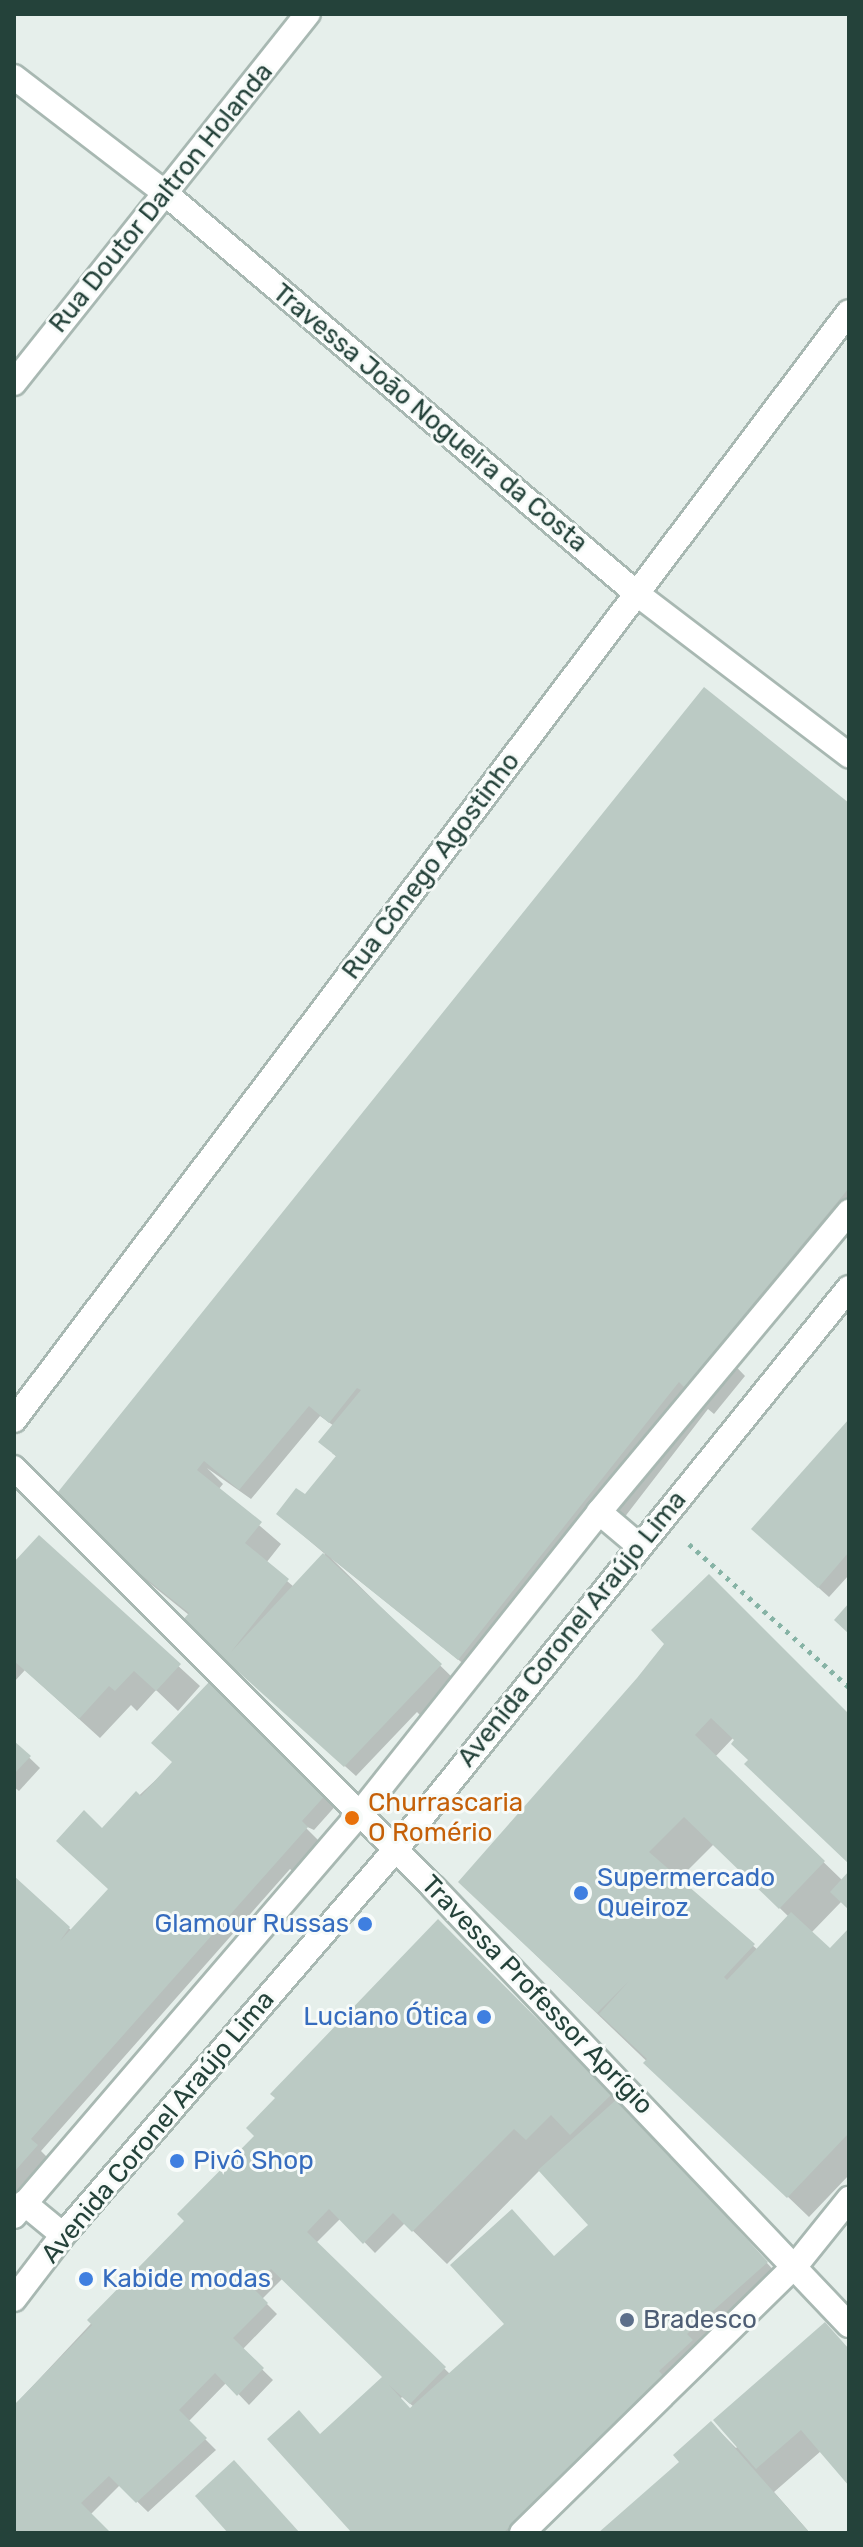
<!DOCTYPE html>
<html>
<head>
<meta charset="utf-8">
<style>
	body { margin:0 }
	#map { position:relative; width:863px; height:2547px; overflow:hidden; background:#e6efeb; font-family:Rubik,sans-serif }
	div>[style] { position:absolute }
	.shadow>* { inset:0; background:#0003 }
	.building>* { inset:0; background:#bbcac4 }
	.path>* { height:5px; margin-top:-2.5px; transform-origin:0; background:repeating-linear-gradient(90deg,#86b3a5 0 4px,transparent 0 10px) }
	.roads { filter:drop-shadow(2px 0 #a8b8b2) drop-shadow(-2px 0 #a8b8b2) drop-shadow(0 2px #a8b8b2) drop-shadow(0 -2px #a8b8b2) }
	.minor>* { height:24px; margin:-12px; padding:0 12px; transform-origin:12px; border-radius:12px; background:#fff }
	.dots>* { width:22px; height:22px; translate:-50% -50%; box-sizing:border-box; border:4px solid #f7fbf9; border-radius:50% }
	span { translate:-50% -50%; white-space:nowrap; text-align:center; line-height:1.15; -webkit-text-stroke:6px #f7fbf9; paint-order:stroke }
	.street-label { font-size:26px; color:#24423a }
	.food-label { font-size:26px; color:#c56008 }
	.left { translate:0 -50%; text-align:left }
	.shop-label { font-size:26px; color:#366cbe }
	.right { translate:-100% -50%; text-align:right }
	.service-label { font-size:26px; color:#4e5e75 }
	.frame { position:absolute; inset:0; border:16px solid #24423a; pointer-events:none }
</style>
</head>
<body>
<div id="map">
	<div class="shadow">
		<i style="clip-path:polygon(evenodd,849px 805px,849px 1234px,817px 1273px,806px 1264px,722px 1352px,745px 1376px,714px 1414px,708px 1409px,617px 1527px,608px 1520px,470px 1669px,331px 1558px,461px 1686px,427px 1722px,417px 1712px,356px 1776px,195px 1632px,189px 1615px,74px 1522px,849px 805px,320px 1416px,334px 1426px,332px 1453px,337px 1457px,312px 1503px,278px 1514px,325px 1554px,294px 1587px,266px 1563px,281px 1544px,218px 1490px,223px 1484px,207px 1468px,251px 1499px,320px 1416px)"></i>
		<i style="clip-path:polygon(849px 1422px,849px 1575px,829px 1597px,764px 1539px)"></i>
		<i style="clip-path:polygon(39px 1538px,200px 1686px,178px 1711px,156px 1690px,137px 1711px,131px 1705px,100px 1738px,25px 1670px,14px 1682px,14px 1565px)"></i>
		<i style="clip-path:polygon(evenodd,638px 1679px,849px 1716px,849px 1862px,734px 1737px,715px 1757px,843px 1881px,849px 1874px,849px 1908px,842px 1901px,811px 1933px,830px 1951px,849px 1931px,849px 2175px,809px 2217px,489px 1910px,638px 1679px,714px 1844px,789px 1917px,758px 1950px,677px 1881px,714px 1844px)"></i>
		<i style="clip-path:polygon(181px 1714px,339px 1802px,314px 1830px,303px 1825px,327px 1849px,300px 1878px,290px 1869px,41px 2151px,47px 2157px,20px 2187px,39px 2205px,14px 2232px,14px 1878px,72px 1931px,110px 1889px,102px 1830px,174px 1763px)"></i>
		<i style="clip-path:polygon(14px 1743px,40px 1768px,19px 1791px,14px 1787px)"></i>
		<i style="clip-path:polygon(evenodd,438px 1922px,629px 2111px,777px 2274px,525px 2533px,355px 2533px,320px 2436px,385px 2377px,283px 2278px,262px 2299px,277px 2314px,242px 2350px,273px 2380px,249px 2405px,227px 2382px,188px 2422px,216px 2450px,148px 2512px,120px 2485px,90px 2515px,109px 2533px,14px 2533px,14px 2406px,187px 2221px,438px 1922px,540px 2170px,591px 2226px,555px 2259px,507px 2324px,451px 2375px,316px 2243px,341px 2218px,375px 2253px,405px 2223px,447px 2264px,540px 2170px,438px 1922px,402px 2397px,414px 2407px,411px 2410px,400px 2399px,402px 2397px)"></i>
		<i style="clip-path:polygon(849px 2350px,849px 2483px,821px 2451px,774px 2492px,810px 2533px,606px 2533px,681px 2462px,711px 2423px,736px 2448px)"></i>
	</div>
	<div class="building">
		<i style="clip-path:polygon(704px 687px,849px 803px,849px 1188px,684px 1387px,679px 1382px,458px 1660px,276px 1514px,296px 1488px,305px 1494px,336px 1456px,318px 1442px,361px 1390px,357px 1388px,329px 1423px,309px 1406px,239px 1490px,204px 1461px,197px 1470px,262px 1522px,245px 1543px,289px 1579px,231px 1652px,323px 1553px,442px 1664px,344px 1767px,182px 1621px,189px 1613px,50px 1502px)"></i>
		<i style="clip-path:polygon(849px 1419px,849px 1552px,818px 1588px,751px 1529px)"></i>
		<i style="clip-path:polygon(39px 1535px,181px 1664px,156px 1691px,134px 1671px,115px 1691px,109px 1686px,79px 1719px,14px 1661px,14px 1562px)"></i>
		<i style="clip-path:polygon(709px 1574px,849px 1714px,849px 1864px,744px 1764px,748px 1760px,731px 1744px,734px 1740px,711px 1718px,695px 1735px,825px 1861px,779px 1909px,684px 1817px,649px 1852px,755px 1944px,724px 1977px,727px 1980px,791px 1912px,830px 1948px,849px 1928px,849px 2133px,787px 2198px,643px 2063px,647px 2059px,599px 2014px,629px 1981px,597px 2013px,458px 1882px,637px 1678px,664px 1644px,651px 1630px)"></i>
		<i style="clip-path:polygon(849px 1603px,849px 1634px,834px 1620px)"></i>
		<i style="clip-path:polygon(210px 1681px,330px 1790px,302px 1821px,308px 1827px,31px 2139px,38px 2145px,14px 2172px,14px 1876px,70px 1927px,60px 1941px,108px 1889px,56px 1841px,84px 1810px,102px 1828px,136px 1791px,141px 1796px,172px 1762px,151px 1743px)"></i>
		<i style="clip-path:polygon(14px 1741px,31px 1756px,14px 1774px)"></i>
		<i style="clip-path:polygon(849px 1871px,849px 1910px,830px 1892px)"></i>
		<i style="clip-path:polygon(438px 1919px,612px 2094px,570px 2135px,551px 2115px,526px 2140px,514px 2129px,412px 2232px,393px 2213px,363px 2244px,329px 2209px,307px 2232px,446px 2367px,410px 2404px,389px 2385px,410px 2408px,504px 2324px,450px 2265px,512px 2209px,554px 2256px,588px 2225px,538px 2170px,618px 2098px,768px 2262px,687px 2334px,693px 2340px,659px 2371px,670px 2383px,503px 2533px,352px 2533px,267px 2439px,299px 2410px,320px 2434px,382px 2377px,271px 2269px,252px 2287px,268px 2303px,233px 2338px,264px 2368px,237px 2396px,215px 2373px,179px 2410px,207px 2438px,136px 2503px,109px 2476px,81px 2503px,111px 2533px,14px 2533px,14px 2405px,92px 2325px,87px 2320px,184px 2221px,177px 2214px,254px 2136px,246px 2128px,275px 2098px,270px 2094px)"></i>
		<i style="clip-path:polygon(825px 2322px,849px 2349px,849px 2486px,801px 2430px,756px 2469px,713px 2420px)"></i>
		<i style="clip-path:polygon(711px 2421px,810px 2533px,598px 2533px,679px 2462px,673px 2455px)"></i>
		<i style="clip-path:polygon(234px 2460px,300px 2533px,228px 2533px,195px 2496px)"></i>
	</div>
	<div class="path">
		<i style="left:689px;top:1544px;width:215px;rotate:41.8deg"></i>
	</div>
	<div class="roads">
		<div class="minor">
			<i style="left:14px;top:77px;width:190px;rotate:37.5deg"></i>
			<i style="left:165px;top:193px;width:618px;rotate:40.34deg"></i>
			<i style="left:636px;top:593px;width:268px;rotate:37.3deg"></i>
			<i style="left:14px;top:383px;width:472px;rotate:-51.5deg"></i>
			<i style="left:14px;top:1420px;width:1387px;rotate:-53deg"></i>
			<i style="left:14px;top:1468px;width:593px;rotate:45deg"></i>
			<i style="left:433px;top:1887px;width:604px;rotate:46.48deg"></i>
			<i style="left:599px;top:1512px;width:51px;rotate:40.2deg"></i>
			<i style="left:24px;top:2203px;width:50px;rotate:39.4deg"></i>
			<i style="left:14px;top:2216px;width:531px;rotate:-49.35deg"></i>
			<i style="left:360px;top:1813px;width:384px;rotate:-51.5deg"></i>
			<i style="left:599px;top:1512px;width:391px;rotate:-50.2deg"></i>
			<i style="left:14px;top:2299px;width:81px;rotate:-52.6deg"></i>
			<i style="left:63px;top:2235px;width:510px;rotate:-49.22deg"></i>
			<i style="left:396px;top:1849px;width:721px;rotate:-51.08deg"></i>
			<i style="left:522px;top:2533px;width:383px;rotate:-44.4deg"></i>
			<i style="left:796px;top:2265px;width:85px;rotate:-51.2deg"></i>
		</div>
	</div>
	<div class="dots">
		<i style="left:352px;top:1818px;background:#e8710a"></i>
		<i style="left:581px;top:1893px;background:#3f7fe0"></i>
		<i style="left:365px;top:1924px;background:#3f7fe0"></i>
		<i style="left:484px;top:2017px;background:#3f7fe0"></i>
		<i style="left:177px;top:2161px;background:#3f7fe0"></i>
		<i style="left:86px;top:2279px;background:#3f7fe0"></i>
		<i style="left:627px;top:2320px;background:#5c6f8a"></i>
	</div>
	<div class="street-label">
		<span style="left:161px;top:198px;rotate:-51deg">Rua Doutor Daltron Holanda</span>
		<span style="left:430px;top:418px;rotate:40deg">Travessa João Nogueira da Costa</span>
		<span style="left:431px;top:866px;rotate:-53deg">Rua Cônego Agostinho</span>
		<span style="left:572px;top:1629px;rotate:-51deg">Avenida Coronel Araújo Lima</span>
		<span style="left:537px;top:1995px;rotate:46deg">Travessa Professor Aprígio</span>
		<span style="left:158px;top:2127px;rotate:-50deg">Avenida Coronel Araújo Lima</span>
	</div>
	<div class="food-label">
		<span class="left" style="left:368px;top:1818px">Churrascaria<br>O Romério</span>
	</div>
	<div class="shop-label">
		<span class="left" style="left:597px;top:1893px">Supermercado<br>Queiroz</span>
		<span class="right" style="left:349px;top:1924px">Glamour Russas</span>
		<span class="right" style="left:468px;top:2017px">Luciano Ótica</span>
		<span class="left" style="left:193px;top:2161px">Pivô Shop</span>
		<span class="left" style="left:102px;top:2279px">Kabide modas</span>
	</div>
	<div class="service-label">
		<span class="left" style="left:643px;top:2320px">Bradesco</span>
	</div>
	<div class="frame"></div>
</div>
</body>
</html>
